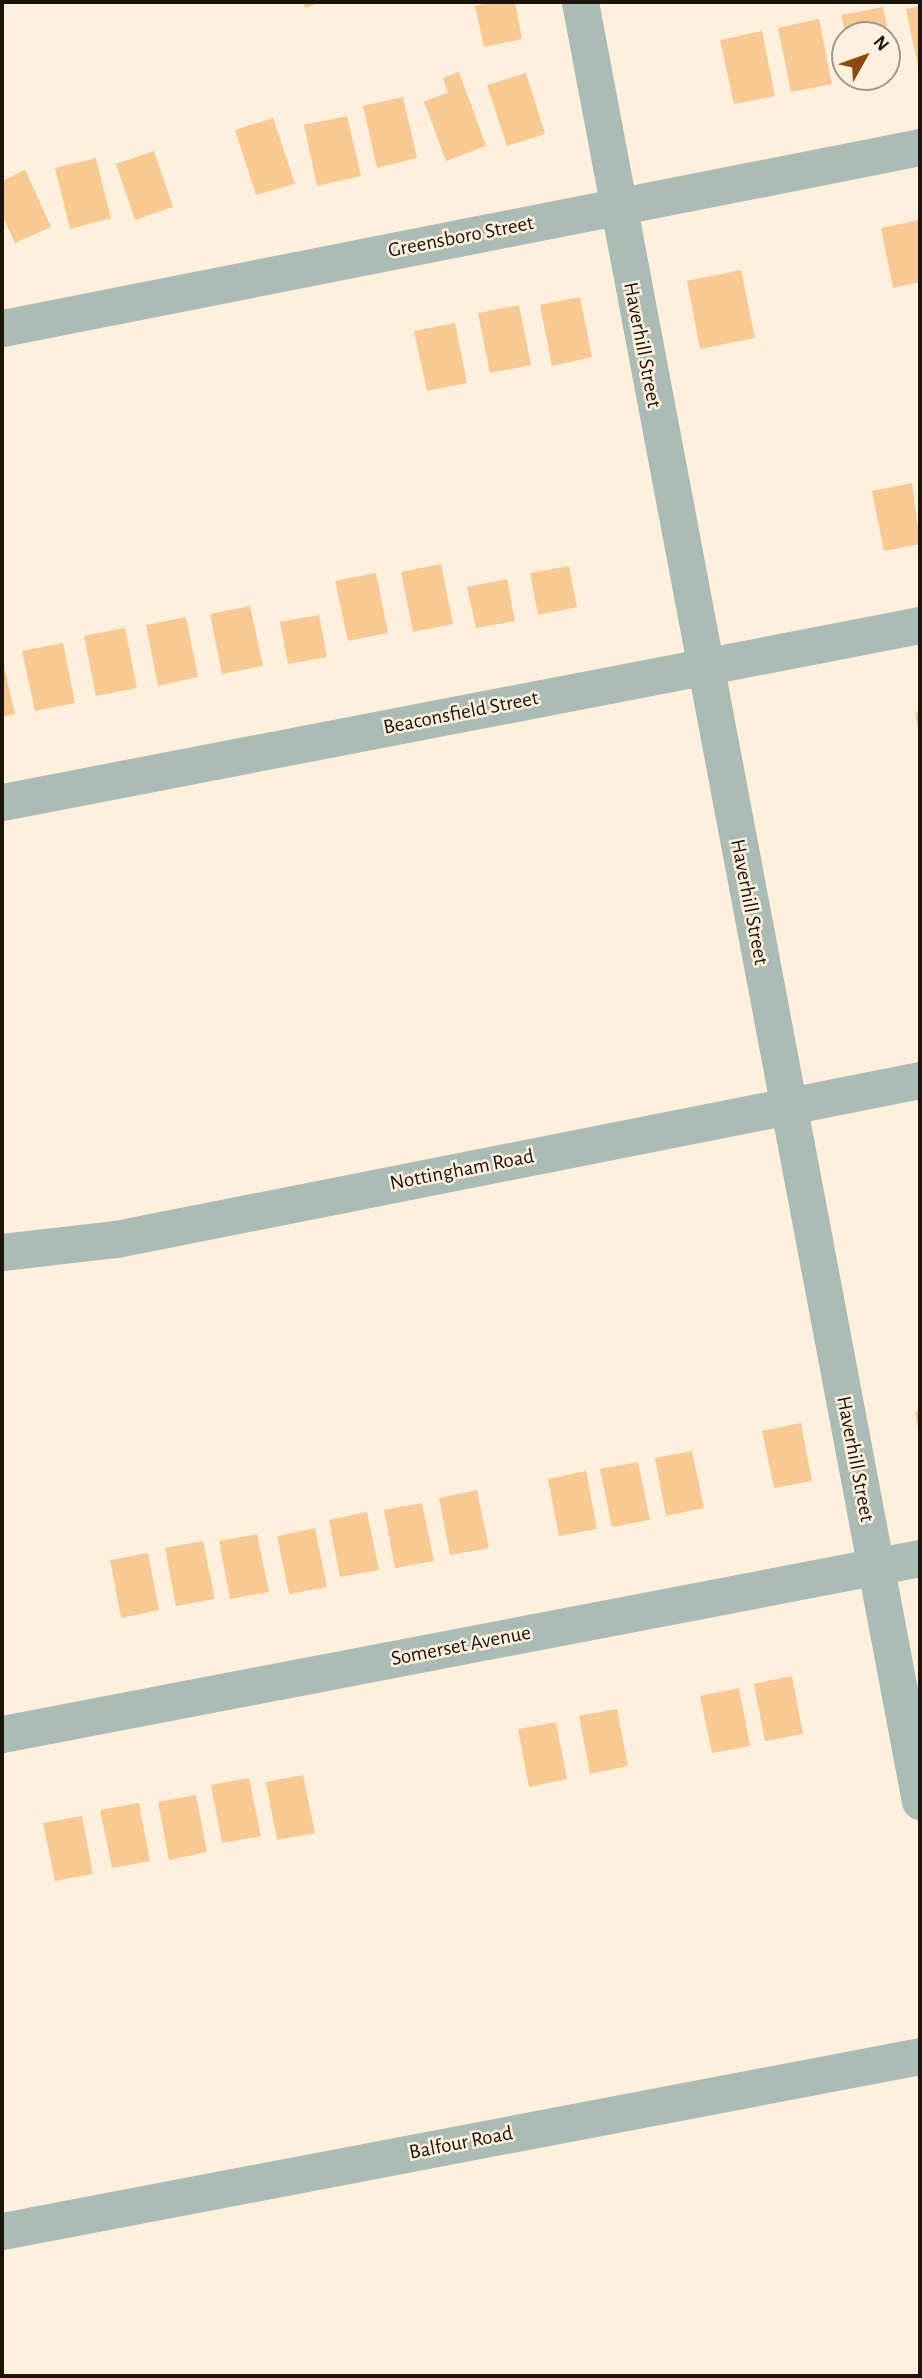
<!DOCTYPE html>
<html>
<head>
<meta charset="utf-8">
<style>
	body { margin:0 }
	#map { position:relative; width:922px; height:2378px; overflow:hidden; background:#fef0dd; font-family:"Alegreya Sans",sans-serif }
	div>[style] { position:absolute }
	.building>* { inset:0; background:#f9c994 }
	.minor>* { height:37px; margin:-18.5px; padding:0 18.5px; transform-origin:18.5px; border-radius:18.5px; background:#aabcb5 }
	span { translate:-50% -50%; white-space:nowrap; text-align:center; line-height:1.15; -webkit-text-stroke:5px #fef0dd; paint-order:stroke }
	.street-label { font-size:21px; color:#1b1408 }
	.frame { position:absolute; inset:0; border:4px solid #1b1408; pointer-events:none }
	.north { position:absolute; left:831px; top:21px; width:70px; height:70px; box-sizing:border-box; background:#fef0dd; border:2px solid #a39888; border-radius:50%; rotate:50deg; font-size:19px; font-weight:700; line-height:28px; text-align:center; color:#1b1408 }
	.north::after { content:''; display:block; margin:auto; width:24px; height:32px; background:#8a4b10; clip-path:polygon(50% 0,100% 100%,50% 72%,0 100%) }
</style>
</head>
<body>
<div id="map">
	<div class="building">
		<i style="clip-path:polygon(303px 2px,322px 2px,305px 8px)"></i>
		<i style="clip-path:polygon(493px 2px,515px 2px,522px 39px,484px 47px,475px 6px)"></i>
		<i style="clip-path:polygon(920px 6px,920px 71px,919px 71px,906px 9px)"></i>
		<i style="clip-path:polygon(883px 7px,896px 71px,887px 73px,887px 35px,846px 35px,841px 15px)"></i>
		<i style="clip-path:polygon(819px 19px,832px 84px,791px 92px,778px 28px)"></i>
		<i style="clip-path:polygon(762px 31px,775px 96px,734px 104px,720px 40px)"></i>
		<i style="clip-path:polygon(459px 72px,486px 146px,446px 161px,424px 101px,448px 93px,443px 78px)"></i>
		<i style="clip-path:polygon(526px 73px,545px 134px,507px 146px,487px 85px)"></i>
		<i style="clip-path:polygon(403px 97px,417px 158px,377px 168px,363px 106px)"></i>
		<i style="clip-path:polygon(347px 116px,361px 176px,317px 186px,304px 125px)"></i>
		<i style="clip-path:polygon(273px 118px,295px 184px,256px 195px,235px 130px)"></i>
		<i style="clip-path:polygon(154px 151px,173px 207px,135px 220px,116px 164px)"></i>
		<i style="clip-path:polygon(96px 158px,111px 218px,70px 229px,55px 168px)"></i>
		<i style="clip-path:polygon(25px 170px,51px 227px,15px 243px,2px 215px,2px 181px)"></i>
		<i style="clip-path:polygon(920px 220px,920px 282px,893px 288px,881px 228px)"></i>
		<i style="clip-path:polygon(741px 270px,755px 338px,700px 349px,687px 281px)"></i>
		<i style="clip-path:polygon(580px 297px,592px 357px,552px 366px,540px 305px)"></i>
		<i style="clip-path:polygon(519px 305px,531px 365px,490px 373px,478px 313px)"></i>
		<i style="clip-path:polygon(455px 323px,467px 383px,427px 391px,414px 331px)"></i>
		<i style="clip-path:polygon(912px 483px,920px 544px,884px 551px,872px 491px)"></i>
		<i style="clip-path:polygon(441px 564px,453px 624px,413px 632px,401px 572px)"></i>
		<i style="clip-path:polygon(569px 566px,577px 607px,538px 615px,530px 573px)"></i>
		<i style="clip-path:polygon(376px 573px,388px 633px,348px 641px,335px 581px)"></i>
		<i style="clip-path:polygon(507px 579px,515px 621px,476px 628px,467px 587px)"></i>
		<i style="clip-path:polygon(250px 606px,263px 666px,222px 674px,210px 614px)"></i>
		<i style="clip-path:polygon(319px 615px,327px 657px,288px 664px,280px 622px)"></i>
		<i style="clip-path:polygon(186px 617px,198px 677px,158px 686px,146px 625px)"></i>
		<i style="clip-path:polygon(125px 628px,137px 688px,96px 696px,84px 636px)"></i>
		<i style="clip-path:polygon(63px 643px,75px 703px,35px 711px,22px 651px)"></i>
		<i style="clip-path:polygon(2px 657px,15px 714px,2px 717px)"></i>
		<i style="clip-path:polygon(920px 712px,920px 732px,919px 732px,915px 713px)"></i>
		<i style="clip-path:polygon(920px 1411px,920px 1432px,919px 1433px,915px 1412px)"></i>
		<i style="clip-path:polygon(801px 1423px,812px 1481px,774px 1488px,762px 1431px)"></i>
		<i style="clip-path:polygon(692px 1451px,704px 1508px,666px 1516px,655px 1458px)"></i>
		<i style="clip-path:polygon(638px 1462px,650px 1520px,612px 1527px,600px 1469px)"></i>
		<i style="clip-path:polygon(586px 1471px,597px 1529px,559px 1536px,548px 1479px)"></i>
		<i style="clip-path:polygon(477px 1490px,489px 1548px,450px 1555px,439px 1498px)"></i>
		<i style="clip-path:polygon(422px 1503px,434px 1561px,395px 1568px,384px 1510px)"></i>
		<i style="clip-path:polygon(367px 1512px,379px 1570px,340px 1577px,329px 1520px)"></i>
		<i style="clip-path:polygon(315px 1528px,327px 1587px,289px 1594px,277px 1536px)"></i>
		<i style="clip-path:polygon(257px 1534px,269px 1592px,230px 1599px,219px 1541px)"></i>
		<i style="clip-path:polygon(203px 1541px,215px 1599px,176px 1606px,165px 1548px)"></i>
		<i style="clip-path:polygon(148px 1553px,159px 1610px,121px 1618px,110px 1560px)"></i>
		<i style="clip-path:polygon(792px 1676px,803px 1734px,765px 1741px,754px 1684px)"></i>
		<i style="clip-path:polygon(739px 1688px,750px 1746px,712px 1753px,700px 1696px)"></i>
		<i style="clip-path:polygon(617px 1709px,628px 1766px,590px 1774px,579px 1716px)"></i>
		<i style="clip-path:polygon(556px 1722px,567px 1779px,529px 1787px,518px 1729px)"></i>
		<i style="clip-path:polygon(303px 1775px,315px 1833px,277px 1840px,266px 1782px)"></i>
		<i style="clip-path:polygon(249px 1778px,261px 1836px,222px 1843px,211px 1785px)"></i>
		<i style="clip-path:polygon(196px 1795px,207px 1852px,169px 1860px,158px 1802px)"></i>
		<i style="clip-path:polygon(139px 1803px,150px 1861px,112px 1868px,100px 1810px)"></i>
		<i style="clip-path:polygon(82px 1816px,93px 1874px,55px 1881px,43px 1823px)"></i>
	</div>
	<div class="minor">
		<i style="left:580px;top:2px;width:1831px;rotate:79.3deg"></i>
		<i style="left:2px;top:328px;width:936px;rotate:-11.15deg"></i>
		<i style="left:2px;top:802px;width:935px;rotate:-10.91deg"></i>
		<i style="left:2px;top:1252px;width:115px;rotate:-6.5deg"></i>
		<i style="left:116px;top:1239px;width:820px;rotate:-11.19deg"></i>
		<i style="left:2px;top:1734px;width:935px;rotate:-10.85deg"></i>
		<i style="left:2px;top:2231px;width:935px;rotate:-10.79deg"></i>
	</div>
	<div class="street-label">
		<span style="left:461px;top:237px;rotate:-11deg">Greensboro Street</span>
		<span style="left:642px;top:345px;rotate:79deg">Haverhill Street</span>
		<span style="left:461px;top:713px;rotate:-11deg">Beaconsfield Street</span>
		<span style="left:749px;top:902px;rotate:79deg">Haverhill Street</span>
		<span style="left:462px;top:1170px;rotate:-11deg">Nottingham Road</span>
		<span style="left:855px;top:1459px;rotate:79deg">Haverhill Street</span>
		<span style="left:461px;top:1646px;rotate:-11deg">Somerset Avenue</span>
		<span style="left:461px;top:2143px;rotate:-11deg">Balfour Road</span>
	</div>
	<div class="frame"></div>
	<div class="north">N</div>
</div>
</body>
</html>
